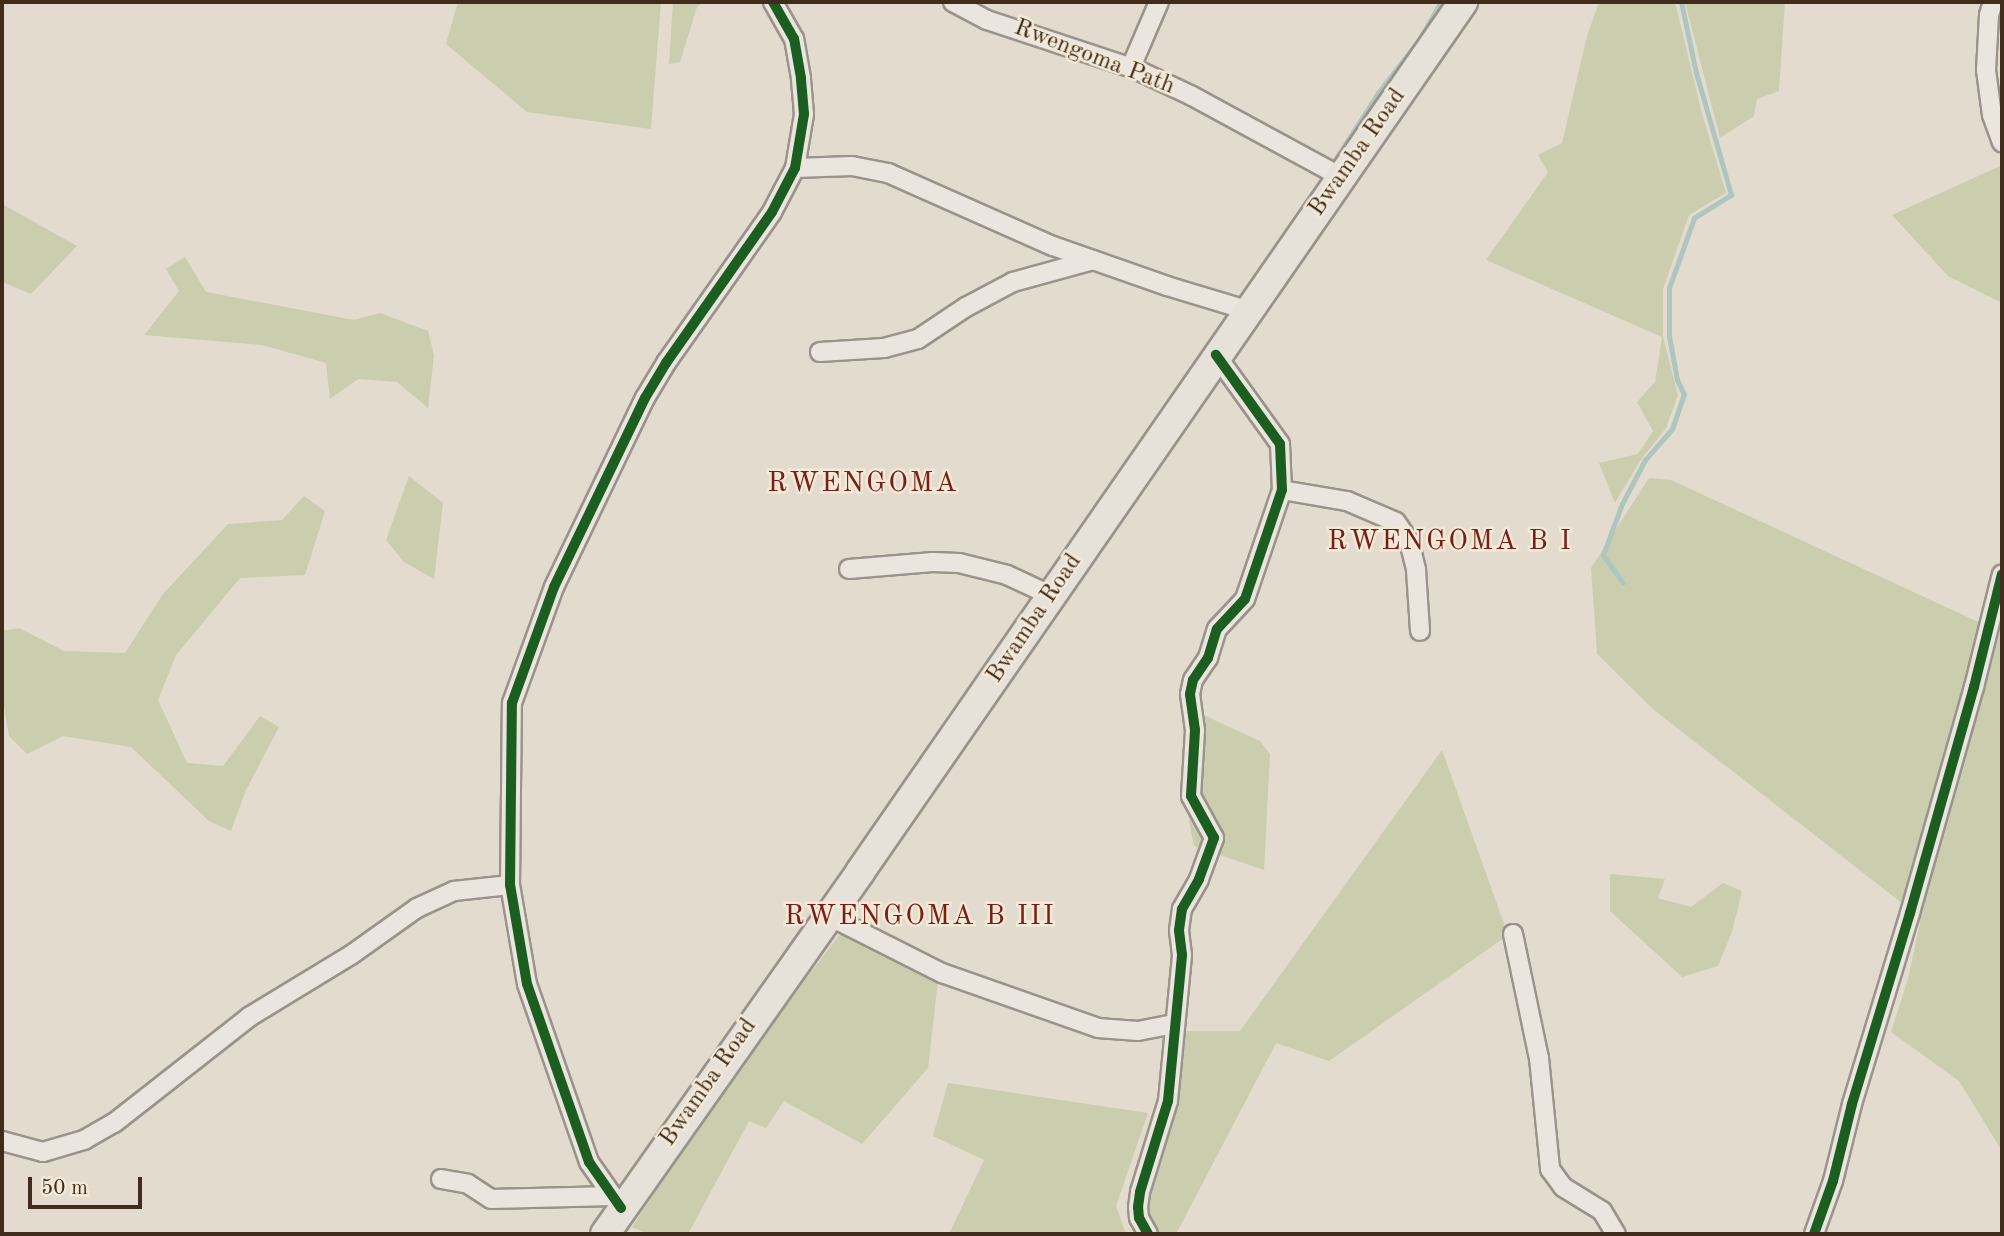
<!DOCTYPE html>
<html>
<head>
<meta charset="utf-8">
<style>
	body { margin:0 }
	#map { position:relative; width:2004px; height:1236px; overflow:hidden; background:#e3dbce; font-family:"Old Standard TT",serif }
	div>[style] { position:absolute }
	.green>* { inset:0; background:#cbcdaf }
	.stream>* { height:4.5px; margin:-2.25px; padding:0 2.25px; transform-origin:2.25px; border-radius:2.25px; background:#afc5bf }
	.roads { filter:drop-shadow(2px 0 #9a938a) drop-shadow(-2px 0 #9a938a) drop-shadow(0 2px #9a938a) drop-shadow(0 -2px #9a938a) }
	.minor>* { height:18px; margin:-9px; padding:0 9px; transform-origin:9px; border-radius:9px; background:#eae5de }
	.primary>* { height:28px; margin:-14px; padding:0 14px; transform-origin:14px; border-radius:14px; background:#e6e1d9 }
	.cycleway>* { height:10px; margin:-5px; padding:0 5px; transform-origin:5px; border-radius:5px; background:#1b5e20 }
	span { translate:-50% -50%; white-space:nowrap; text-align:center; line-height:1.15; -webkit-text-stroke:5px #f3e9d9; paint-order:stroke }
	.street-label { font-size:24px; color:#412b1a }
	.quarter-label { font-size:28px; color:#7a1f14; letter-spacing:2px }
	.frame { position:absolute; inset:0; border:4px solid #412b1a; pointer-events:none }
	.scale { position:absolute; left:28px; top:1177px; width:114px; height:32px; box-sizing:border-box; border:4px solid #412b1a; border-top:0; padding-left:9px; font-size:21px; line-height:24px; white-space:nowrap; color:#412b1a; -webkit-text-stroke:5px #f3e9d9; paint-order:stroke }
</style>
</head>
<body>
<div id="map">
	<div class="green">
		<i style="clip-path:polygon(458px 2px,661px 2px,651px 129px,527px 112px,446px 44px)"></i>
		<i style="clip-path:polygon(673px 2px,703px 2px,697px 7px,680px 62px,669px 64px)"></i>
		<i style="clip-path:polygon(1599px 2px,1675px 2px,1701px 110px,1726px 193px,1689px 215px,1663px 289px,1663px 337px,1678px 395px,1666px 428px,1640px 461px,1615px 503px,1599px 463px,1638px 454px,1653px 431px,1637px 402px,1655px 382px,1662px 337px,1486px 260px,1548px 172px,1538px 155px,1562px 143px,1587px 36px)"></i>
		<i style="clip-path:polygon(1685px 2px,1785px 2px,1779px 91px,1757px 99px,1754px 116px,1720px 138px)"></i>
		<i style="clip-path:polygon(2000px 166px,2002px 168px,2002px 303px,1948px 276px,1892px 215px)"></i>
		<i style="clip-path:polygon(2px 204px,77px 246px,31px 294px,2px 282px)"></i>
		<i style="clip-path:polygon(185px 257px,206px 292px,354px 320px,380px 313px,428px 331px,434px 355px,428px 408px,397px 382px,358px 379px,330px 399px,326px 363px,262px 345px,144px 335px,179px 291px,166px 269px)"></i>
		<i style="clip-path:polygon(409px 476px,443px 503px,434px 579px,404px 562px,386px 540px)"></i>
		<i style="clip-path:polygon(1649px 478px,1671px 480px,1985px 625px,1964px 705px,1927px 815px,1907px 907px,1654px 710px,1597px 654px,1591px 568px)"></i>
		<i style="clip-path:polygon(304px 496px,325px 511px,305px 575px,240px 578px,176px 655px,158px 700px,187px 763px,223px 766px,260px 716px,279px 727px,246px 790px,231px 831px,209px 821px,131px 747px,63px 736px,27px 754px,9px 736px,2px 694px,2px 631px,19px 628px,64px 651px,125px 653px,163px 594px,228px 524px,282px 520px)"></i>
		<i style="clip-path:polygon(1997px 624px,2002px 626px,2002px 1151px,1959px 1081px,1891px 1032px,1908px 979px,1920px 923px,1915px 916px)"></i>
		<i style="clip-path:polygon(1199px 713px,1260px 741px,1270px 754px,1264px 870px,1194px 846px,1189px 821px,1200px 765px)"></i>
		<i style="clip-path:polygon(1442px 750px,1508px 935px,1329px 1061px,1276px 1043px,1176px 1234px,1156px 1234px,1138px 1221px,1174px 1031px,1240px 1031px)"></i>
		<i style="clip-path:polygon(1610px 874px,1665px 879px,1658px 898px,1691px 907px,1723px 883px,1742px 891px,1732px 932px,1718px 966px,1682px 977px,1610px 911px)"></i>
		<i style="clip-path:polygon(844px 929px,939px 972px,928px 1068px,862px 1144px,784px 1101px,766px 1128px,749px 1121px,688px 1234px,649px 1234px,632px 1227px,733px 1073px)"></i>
		<i style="clip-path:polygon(948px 1083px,1148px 1113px,1116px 1206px,1126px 1234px,949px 1234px,984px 1160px,933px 1136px)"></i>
	</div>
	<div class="stream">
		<i style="left:1330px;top:168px;width:89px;rotate:-57.4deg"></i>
		<i style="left:1378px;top:93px;width:67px;rotate:-52.3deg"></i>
		<i style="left:1419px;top:40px;width:44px;rotate:-59.9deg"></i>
		<i style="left:1303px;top:208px;width:40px;rotate:-56deg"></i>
		<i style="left:1623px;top:583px;width:34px;rotate:-126deg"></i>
		<i style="left:1603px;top:555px;width:54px;rotate:-69.6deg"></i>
		<i style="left:1622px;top:504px;width:50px;rotate:-62.4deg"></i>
		<i style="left:1645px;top:460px;width:41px;rotate:-48.9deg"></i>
		<i style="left:1672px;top:429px;width:36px;rotate:-71deg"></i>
		<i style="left:1684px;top:395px;width:17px;rotate:-115deg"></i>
		<i style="left:1677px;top:380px;width:45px;rotate:-100.3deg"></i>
		<i style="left:1669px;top:336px;width:48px;rotate:-90deg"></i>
		<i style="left:1669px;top:288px;width:74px;rotate:-70.3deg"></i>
		<i style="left:1694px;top:218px;width:44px;rotate:-31.9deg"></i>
		<i style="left:1731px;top:195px;width:127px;rotate:-106deg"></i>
		<i style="left:1696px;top:73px;width:73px;rotate:-101.9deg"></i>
	</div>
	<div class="roads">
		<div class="minor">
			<i style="left:953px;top:2px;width:38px;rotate:28deg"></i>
			<i style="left:987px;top:20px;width:156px;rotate:18.3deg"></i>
			<i style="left:1135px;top:69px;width:63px;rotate:25.3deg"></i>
			<i style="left:1192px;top:96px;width:170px;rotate:28.5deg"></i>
			<i style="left:1993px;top:2px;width:14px;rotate:107deg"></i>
			<i style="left:1989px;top:15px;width:55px;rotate:93.1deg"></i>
			<i style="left:1986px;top:70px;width:45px;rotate:82.4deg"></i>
			<i style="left:1992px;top:115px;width:29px;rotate:70deg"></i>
			<i style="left:1131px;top:67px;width:71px;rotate:-66.7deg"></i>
			<i style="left:795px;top:168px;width:57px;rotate:-2deg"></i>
			<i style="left:852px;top:166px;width:37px;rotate:11deg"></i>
			<i style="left:888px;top:173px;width:180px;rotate:23.9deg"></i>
			<i style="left:1053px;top:246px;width:121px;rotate:19.3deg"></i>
			<i style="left:1167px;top:286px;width:87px;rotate:16.8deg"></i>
			<i style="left:820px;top:352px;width:64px;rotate:-3.6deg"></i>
			<i style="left:884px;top:348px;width:35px;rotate:-15deg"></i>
			<i style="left:918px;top:339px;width:58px;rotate:-33.7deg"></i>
			<i style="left:966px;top:307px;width:53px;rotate:-28deg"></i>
			<i style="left:1013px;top:282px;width:83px;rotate:-15.4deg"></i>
			<i style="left:1282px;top:490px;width:66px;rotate:9.6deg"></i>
			<i style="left:1347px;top:501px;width:53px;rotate:23.2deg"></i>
			<i style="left:1396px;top:522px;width:23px;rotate:56deg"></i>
			<i style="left:1409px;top:541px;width:30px;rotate:76deg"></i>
			<i style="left:1416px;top:570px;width:61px;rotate:86.2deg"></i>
			<i style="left:849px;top:569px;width:84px;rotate:-4.8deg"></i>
			<i style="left:933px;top:562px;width:26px;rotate:2deg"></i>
			<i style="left:959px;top:563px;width:49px;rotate:14deg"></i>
			<i style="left:1007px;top:575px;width:50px;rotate:25deg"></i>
			<i style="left:827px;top:915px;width:129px;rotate:26.8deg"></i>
			<i style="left:942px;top:973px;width:165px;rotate:19.4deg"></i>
			<i style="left:1098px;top:1028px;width:40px;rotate:4.3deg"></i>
			<i style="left:1138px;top:1031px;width:36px;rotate:-11deg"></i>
			<i style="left:1513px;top:934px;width:127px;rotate:78.2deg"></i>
			<i style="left:1539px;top:1058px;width:112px;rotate:84.3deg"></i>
			<i style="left:1550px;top:1169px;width:22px;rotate:54deg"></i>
			<i style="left:1563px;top:1187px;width:46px;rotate:31.6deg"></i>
			<i style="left:1602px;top:1211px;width:27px;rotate:59deg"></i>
			<i style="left:2px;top:1141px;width:42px;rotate:15deg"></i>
			<i style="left:43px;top:1152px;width:43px;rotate:-16.3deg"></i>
			<i style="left:84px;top:1140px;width:34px;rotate:-30deg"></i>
			<i style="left:114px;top:1123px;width:172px;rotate:-38.1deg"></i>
			<i style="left:249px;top:1017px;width:119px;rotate:-31.3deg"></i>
			<i style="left:351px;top:955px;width:81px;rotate:-35.5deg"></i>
			<i style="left:417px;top:908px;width:41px;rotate:-24.7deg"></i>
			<i style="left:454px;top:891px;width:56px;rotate:-6.1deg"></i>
			<i style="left:441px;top:1179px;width:27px;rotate:10deg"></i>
			<i style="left:468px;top:1184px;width:27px;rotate:33deg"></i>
			<i style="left:491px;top:1199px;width:122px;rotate:-1.4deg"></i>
			<i style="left:621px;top:1208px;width:56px;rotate:-124.8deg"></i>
			<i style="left:589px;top:1162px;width:188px;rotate:-109.2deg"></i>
			<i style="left:527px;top:984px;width:100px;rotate:-99.7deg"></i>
			<i style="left:510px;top:885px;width:182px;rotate:-89.4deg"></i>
			<i style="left:512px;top:703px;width:123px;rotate:-70.1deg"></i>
			<i style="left:554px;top:587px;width:210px;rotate:-64.3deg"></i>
			<i style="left:645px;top:398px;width:41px;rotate:-59deg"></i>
			<i style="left:666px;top:363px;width:184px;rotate:-54.9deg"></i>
			<i style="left:772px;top:212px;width:50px;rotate:-62.4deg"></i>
			<i style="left:795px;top:168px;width:55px;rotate:-80.5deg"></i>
			<i style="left:804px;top:114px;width:36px;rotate:-95deg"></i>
			<i style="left:801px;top:78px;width:40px;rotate:-100deg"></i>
			<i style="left:794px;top:39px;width:43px;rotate:-119.6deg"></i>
			<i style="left:1148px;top:1234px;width:18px;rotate:-119deg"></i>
			<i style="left:1139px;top:1218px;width:11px;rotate:-95deg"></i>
			<i style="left:1138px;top:1207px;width:15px;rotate:-82deg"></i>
			<i style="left:1140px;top:1192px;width:95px;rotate:-72.9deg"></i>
			<i style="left:1168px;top:1101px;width:147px;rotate:-84.5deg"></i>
			<i style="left:1182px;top:955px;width:25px;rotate:-97deg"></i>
			<i style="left:1179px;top:930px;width:21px;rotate:-82deg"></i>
			<i style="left:1182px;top:909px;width:34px;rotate:-60deg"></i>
			<i style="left:1199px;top:879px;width:44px;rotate:-69.9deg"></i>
			<i style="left:1214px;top:838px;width:48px;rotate:-118.7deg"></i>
			<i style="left:1191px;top:796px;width:66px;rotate:-86.5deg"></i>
			<i style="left:1195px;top:730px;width:36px;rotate:-98deg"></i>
			<i style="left:1190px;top:694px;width:14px;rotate:-78deg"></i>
			<i style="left:1193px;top:680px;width:27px;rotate:-56deg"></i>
			<i style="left:1208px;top:658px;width:30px;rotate:-73deg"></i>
			<i style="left:1217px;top:629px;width:41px;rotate:-47deg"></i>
			<i style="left:1245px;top:599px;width:115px;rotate:-71.3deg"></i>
			<i style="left:1282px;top:490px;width:46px;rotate:-92.5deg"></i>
			<i style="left:1280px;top:444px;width:110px;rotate:-125.7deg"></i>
			<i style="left:1814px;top:1234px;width:56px;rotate:-70.3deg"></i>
			<i style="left:1833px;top:1181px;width:79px;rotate:-76.1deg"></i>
			<i style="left:1852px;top:1104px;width:200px;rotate:-73.1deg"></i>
			<i style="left:1910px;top:913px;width:235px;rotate:-74.2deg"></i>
			<i style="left:1974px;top:687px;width:116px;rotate:-76.1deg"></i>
		</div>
		<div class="primary">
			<i style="left:605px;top:1234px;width:443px;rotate:-54.8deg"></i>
			<i style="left:860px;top:872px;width:1059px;rotate:-55.27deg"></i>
		</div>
	</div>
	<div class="cycleway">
		<i style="left:621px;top:1208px;width:56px;rotate:-124.8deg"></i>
		<i style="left:589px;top:1162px;width:188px;rotate:-109.2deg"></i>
		<i style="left:527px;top:984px;width:100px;rotate:-99.7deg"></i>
		<i style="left:510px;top:885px;width:182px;rotate:-89.4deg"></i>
		<i style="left:512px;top:703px;width:123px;rotate:-70.1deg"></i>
		<i style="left:554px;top:587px;width:210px;rotate:-64.3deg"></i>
		<i style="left:645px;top:398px;width:41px;rotate:-59deg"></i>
		<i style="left:666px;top:363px;width:184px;rotate:-54.9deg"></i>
		<i style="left:772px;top:212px;width:50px;rotate:-62.4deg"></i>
		<i style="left:795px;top:168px;width:55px;rotate:-80.5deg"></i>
		<i style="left:804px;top:114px;width:36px;rotate:-95deg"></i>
		<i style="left:801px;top:78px;width:40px;rotate:-100deg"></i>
		<i style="left:794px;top:39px;width:43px;rotate:-119.6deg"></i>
		<i style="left:1148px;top:1234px;width:18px;rotate:-119deg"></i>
		<i style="left:1139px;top:1218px;width:11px;rotate:-95deg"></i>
		<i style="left:1138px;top:1207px;width:15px;rotate:-82deg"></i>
		<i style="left:1140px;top:1192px;width:95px;rotate:-72.9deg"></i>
		<i style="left:1168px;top:1101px;width:147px;rotate:-84.5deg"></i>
		<i style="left:1182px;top:955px;width:25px;rotate:-97deg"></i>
		<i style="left:1179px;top:930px;width:21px;rotate:-82deg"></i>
		<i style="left:1182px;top:909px;width:34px;rotate:-60deg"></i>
		<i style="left:1199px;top:879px;width:44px;rotate:-69.9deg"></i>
		<i style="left:1214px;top:838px;width:48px;rotate:-118.7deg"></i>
		<i style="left:1191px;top:796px;width:66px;rotate:-86.5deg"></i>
		<i style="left:1195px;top:730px;width:36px;rotate:-98deg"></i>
		<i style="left:1190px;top:694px;width:14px;rotate:-78deg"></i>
		<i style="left:1193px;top:680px;width:27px;rotate:-56deg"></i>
		<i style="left:1208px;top:658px;width:30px;rotate:-73deg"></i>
		<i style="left:1217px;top:629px;width:41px;rotate:-47deg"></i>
		<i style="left:1245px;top:599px;width:115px;rotate:-71.3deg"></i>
		<i style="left:1282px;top:490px;width:46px;rotate:-92.5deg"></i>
		<i style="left:1280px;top:444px;width:110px;rotate:-125.7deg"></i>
		<i style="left:1814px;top:1234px;width:56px;rotate:-70.3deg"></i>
		<i style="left:1833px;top:1181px;width:79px;rotate:-76.1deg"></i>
		<i style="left:1852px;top:1104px;width:200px;rotate:-73.1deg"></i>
		<i style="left:1910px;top:913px;width:235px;rotate:-74.2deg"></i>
		<i style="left:1974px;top:687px;width:116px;rotate:-76.1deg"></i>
	</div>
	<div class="street-label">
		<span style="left:1094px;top:58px;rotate:21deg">Rwengoma Path</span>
		<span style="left:1358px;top:153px;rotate:-55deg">Bwamba Road</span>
		<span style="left:1035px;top:619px;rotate:-56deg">Bwamba Road</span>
		<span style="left:709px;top:1083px;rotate:-55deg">Bwamba Road</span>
	</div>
	<div class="quarter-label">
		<span style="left:863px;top:484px">RWENGOMA</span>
		<span style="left:1450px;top:542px">RWENGOMA B I</span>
		<span style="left:920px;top:917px">RWENGOMA B III</span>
	</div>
	<div class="frame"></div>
	<div class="scale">50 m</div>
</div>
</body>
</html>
